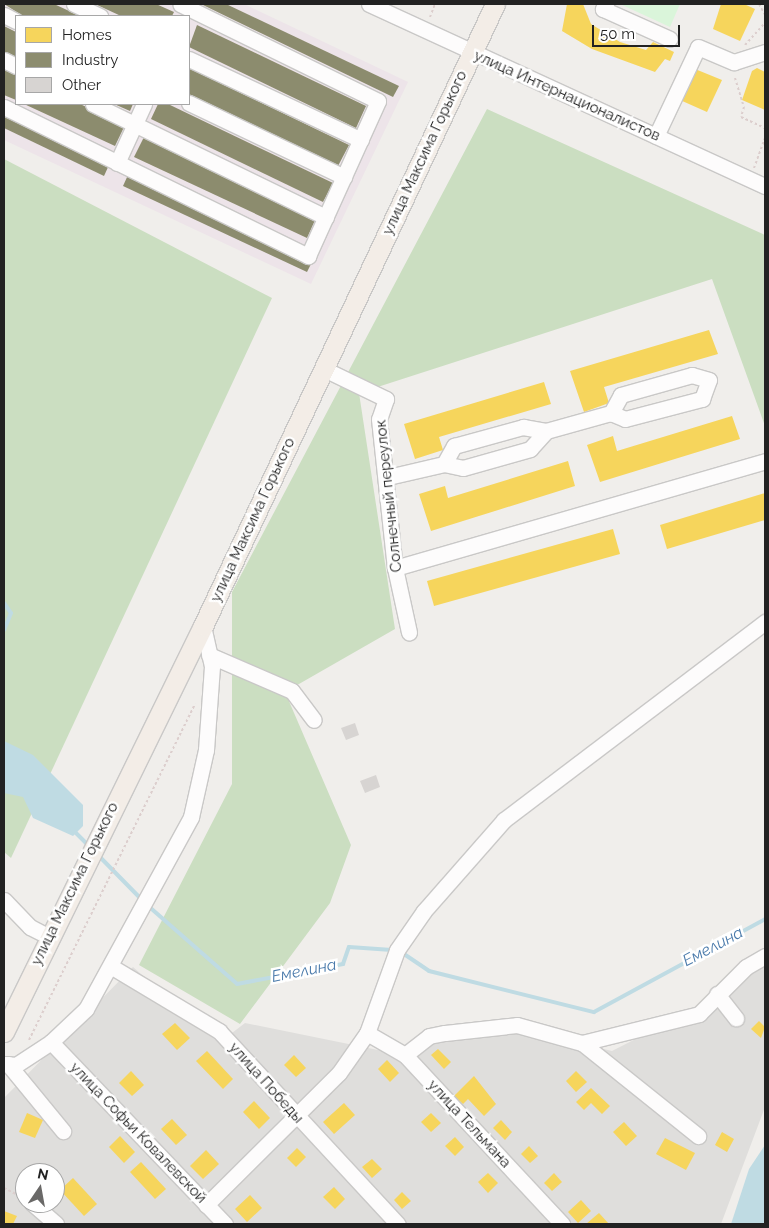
<!DOCTYPE html>
<html>
<head>
<meta charset="utf-8">
<style>
	body { margin:0 }
	#map { position:relative; width:769px; height:1228px; overflow:hidden; background:#f0eeeb; font-family:Raleway,sans-serif }
	div>[style] { position:absolute }
	.residential>* { inset:0; background:#dfdedc }
	.industrial>* { inset:0; background:#ede4e9 }
	.forest>* { inset:0; background:#cbdec1 }
	.park>* { inset:0; background:#daf5da }
	.water>* { inset:0; background:#bfdbe3 }
	.homes>* { inset:0; background:#f6d55c }
	.industry>* { inset:0; background:#8c8c6e }
	.stream>* { height:4px; margin:-2px; padding:0 2px; transform-origin:2px; border-radius:2px; background:#bfdbe3 }
	.building>* { inset:0; background:#d7d4d2 }
	.path>* { height:2px; margin-top:-1px; transform-origin:0; background:repeating-linear-gradient(90deg,#dccecd 0 2.5px,transparent 0 5px) }
	.roads { filter:drop-shadow(1px 0 #c9c8c7) drop-shadow(-1px 0 #c9c8c7) drop-shadow(0 1px #c9c8c7) drop-shadow(0 -1px #c9c8c7) }
	.minor>* { height:15px; margin:-7.5px; padding:0 7.5px; transform-origin:7.5px; border-radius:7.5px; background:#fdfcfc }
	.major>* { height:19px; margin:-9.5px; padding:0 9.5px; transform-origin:9.5px; border-radius:9.5px; background:#f3ede7 }
	span { translate:-50% -50%; white-space:nowrap; text-align:center; line-height:1.15; -webkit-text-stroke:5px #fff; paint-order:stroke }
	.street-label { font-size:15px; color:#222 }
	.water-label { font-size:16px; color:#4a7aab; font-style:italic }
	.frame { position:absolute; inset:0; border:5px solid #222; pointer-events:none }
	.legend { position:absolute; left:15px; top:15px; width:175px; height:90px; box-sizing:border-box; background:#fff; border:1px solid #a7a7a7; margin:0; padding:6px 9px; list-style:none; font-size:15px; color:#222 }
	.legend li { display:flex; align-items:center; gap:10px; height:25px }
	.legend b { width:25px; border:1px solid #a7a7a7 }
	.north { position:absolute; left:15px; top:1163px; width:50px; height:50px; box-sizing:border-box; background:#fff; border:1px solid #a7a7a7; border-radius:50%; rotate:12deg; font-size:14px; font-weight:700; line-height:20px; text-align:center; color:#222 }
	.north::after { content:''; display:block; margin:auto; width:18px; height:22px; background:#6a6968; clip-path:polygon(50% 0,100% 100%,50% 72%,0 100%) }
	.scale { position:absolute; left:592px; top:25px; width:88px; height:22px; box-sizing:border-box; border:2px solid #222; border-top:0; padding-left:6px; font-size:15px; line-height:18px; white-space:nowrap; color:#222; -webkit-text-stroke:4px #fff; paint-order:stroke }
</style>
</head>
<body>
<div id="map">
	<div class="residential">
		<i style="clip-path:polygon(evenodd,765px 959px,765px 1107px,721px 1224px,4px 1224px,4px 1098px,133px 967px,219px 1043px,245px 1023px,378px 1050px,498px 1030px,536px 1033px,612px 1051px,722px 995px,765px 959px,25px 1173px,55px 1173px,55px 1203px,25px 1203px,25px 1173px)"></i>
	</div>
	<div class="industrial">
		<i style="clip-path:polygon(evenodd,4px 4px,244px 4px,408px 82px,311px 284px,4px 140px,4px 4px,16px 16px,189px 16px,189px 104px,16px 104px,16px 16px)"></i>
	</div>
	<div class="forest">
		<i style="clip-path:polygon(487px 109px,765px 235px,765px 426px,712px 279px,359px 393px,395px 629px,285px 692px,351px 845px,330px 903px,240px 1024px,139px 965px,232px 784px,232px 592px)"></i>
		<i style="clip-path:polygon(4px 159px,272px 298px,11px 858px,4px 852px)"></i>
	</div>
	<div class="park">
		<i style="clip-path:polygon(620px 4px,680px 4px,670px 27px)"></i>
	</div>
	<div class="water">
		<i style="clip-path:polygon(4px 741px,33px 755px,83px 805px,83px 826px,73px 836px,33px 818px,23px 797px,4px 793px)"></i>
		<i style="clip-path:polygon(765px 1145px,765px 1224px,731px 1224px,749px 1169px)"></i>
	</div>
	<div class="homes">
		<i style="clip-path:polygon(567px 4px,583px 4px,591px 24px,620px 42px,646px 50px,653px 42px,674px 52px,670px 61px,665px 59px,655px 72px,592px 49px,562px 31px)"></i>
		<i style="clip-path:polygon(721px 4px,744px 4px,755px 9px,740px 41px,713px 29px)"></i>
		<i style="clip-path:polygon(757px 68px,765px 72px,765px 110px,742px 100px,752px 71px)"></i>
		<i style="clip-path:polygon(695px 69px,722px 80px,707px 112px,680px 100px)"></i>
		<i style="clip-path:polygon(709px 330px,718px 354px,604px 387px,609px 403px,584px 412px,570px 371px)"></i>
		<i style="clip-path:polygon(544px 382px,551px 404px,439px 437px,443px 450px,415px 459px,404px 424px)"></i>
		<i style="clip-path:polygon(732px 416px,740px 439px,600px 482px,587px 445px,613px 436px,617px 451px)"></i>
		<i style="clip-path:polygon(568px 461px,575px 486px,431px 531px,419px 494px,445px 486px,448px 498px)"></i>
		<i style="clip-path:polygon(765px 493px,765px 520px,667px 549px,660px 525px)"></i>
		<i style="clip-path:polygon(613px 529px,620px 554px,434px 606px,427px 581px)"></i>
		<i style="clip-path:polygon(759px 1021px,765px 1027px,761px 1038px,751px 1029px)"></i>
		<i style="clip-path:polygon(175px 1023px,190px 1038px,177px 1050px,162px 1034px)"></i>
		<i style="clip-path:polygon(438px 1049px,451px 1062px,444px 1069px,431px 1055px)"></i>
		<i style="clip-path:polygon(207px 1051px,233px 1079px,223px 1089px,196px 1061px)"></i>
		<i style="clip-path:polygon(294px 1055px,306px 1068px,296px 1077px,284px 1065px)"></i>
		<i style="clip-path:polygon(387px 1060px,399px 1073px,390px 1082px,378px 1069px)"></i>
		<i style="clip-path:polygon(131px 1071px,144px 1085px,132px 1096px,119px 1083px)"></i>
		<i style="clip-path:polygon(576px 1071px,587px 1082px,576px 1092px,566px 1081px)"></i>
		<i style="clip-path:polygon(474px 1076px,496px 1104px,484px 1116px,468px 1099px,463px 1104px,454px 1096px)"></i>
		<i style="clip-path:polygon(591px 1088px,610px 1106px,602px 1114px,591px 1103px,584px 1110px,576px 1102px)"></i>
		<i style="clip-path:polygon(254px 1101px,270px 1118px,259px 1129px,243px 1112px)"></i>
		<i style="clip-path:polygon(344px 1103px,355px 1115px,334px 1134px,323px 1122px)"></i>
		<i style="clip-path:polygon(27px 1113px,43px 1120px,35px 1138px,19px 1132px)"></i>
		<i style="clip-path:polygon(431px 1113px,441px 1123px,431px 1132px,421px 1122px)"></i>
		<i style="clip-path:polygon(172px 1119px,187px 1135px,176px 1145px,161px 1129px)"></i>
		<i style="clip-path:polygon(501px 1120px,512px 1132px,505px 1140px,493px 1128px)"></i>
		<i style="clip-path:polygon(624px 1122px,637px 1136px,626px 1146px,613px 1132px)"></i>
		<i style="clip-path:polygon(722px 1132px,734px 1139px,727px 1152px,715px 1145px)"></i>
		<i style="clip-path:polygon(120px 1136px,135px 1152px,124px 1163px,109px 1147px)"></i>
		<i style="clip-path:polygon(455px 1137px,464px 1147px,455px 1156px,445px 1146px)"></i>
		<i style="clip-path:polygon(665px 1138px,695px 1153px,686px 1170px,656px 1154px)"></i>
		<i style="clip-path:polygon(529px 1146px,538px 1156px,530px 1163px,521px 1154px)"></i>
		<i style="clip-path:polygon(297px 1148px,306px 1157px,296px 1167px,287px 1158px)"></i>
		<i style="clip-path:polygon(206px 1150px,219px 1164px,203px 1179px,190px 1166px)"></i>
		<i style="clip-path:polygon(372px 1159px,382px 1169px,372px 1178px,362px 1167px)"></i>
		<i style="clip-path:polygon(141px 1162px,166px 1189px,155px 1199px,130px 1172px)"></i>
		<i style="clip-path:polygon(488px 1173px,498px 1183px,488px 1193px,478px 1182px)"></i>
		<i style="clip-path:polygon(554px 1173px,562px 1182px,552px 1191px,544px 1183px)"></i>
		<i style="clip-path:polygon(73px 1178px,97px 1204px,84px 1216px,60px 1190px)"></i>
		<i style="clip-path:polygon(334px 1187px,345px 1199px,335px 1209px,323px 1197px)"></i>
		<i style="clip-path:polygon(402px 1192px,411px 1201px,402px 1209px,394px 1200px)"></i>
		<i style="clip-path:polygon(250px 1195px,262px 1208px,247px 1222px,235px 1209px)"></i>
		<i style="clip-path:polygon(581px 1200px,591px 1211px,578px 1223px,568px 1212px)"></i>
		<i style="clip-path:polygon(4px 1211px,17px 1216px,13px 1224px,4px 1224px)"></i>
		<i style="clip-path:polygon(599px 1213px,609px 1224px,586px 1224px)"></i>
	</div>
	<div class="industry">
		<i style="clip-path:polygon(4px 4px,54px 4px,80px 16px,23px 16px)"></i>
		<i style="clip-path:polygon(95px 4px,156px 4px,174px 12px,172px 16px,121px 16px)"></i>
		<i style="clip-path:polygon(226px 4px,399px 86px,393px 97px,203px 5px)"></i>
		<i style="clip-path:polygon(197px 25px,366px 106px,356px 128px,189px 47px)"></i>
		<i style="clip-path:polygon(4px 26px,16px 32px,16px 58px,4px 52px)"></i>
		<i style="clip-path:polygon(4px 68px,16px 74px,16px 100px,4px 95px)"></i>
		<i style="clip-path:polygon(189px 68px,349px 145px,338px 166px,189px 94px)"></i>
		<i style="clip-path:polygon(24px 104px,80px 104px,125px 125px,115px 146px)"></i>
		<i style="clip-path:polygon(114px 104px,133px 104px,130px 111px)"></i>
		<i style="clip-path:polygon(158px 104px,168px 104px,333px 183px,323px 202px,151px 119px)"></i>
		<i style="clip-path:polygon(4px 114px,109px 165px,104px 176px,4px 128px)"></i>
		<i style="clip-path:polygon(144px 137px,316px 218px,307px 238px,134px 157px)"></i>
		<i style="clip-path:polygon(128px 175px,312px 262px,307px 272px,123px 186px)"></i>
	</div>
	<div class="stream">
		<i style="left:4px;top:603px;width:12px;rotate:55deg"></i>
		<i style="left:11px;top:613px;width:18px;rotate:112deg"></i>
		<i style="left:72px;top:829px;width:24px;rotate:45deg"></i>
		<i style="left:97px;top:854px;width:63px;rotate:45.6deg"></i>
		<i style="left:146px;top:904px;width:121px;rotate:41.3deg"></i>
		<i style="left:237px;top:984px;width:108px;rotate:-10.7deg"></i>
		<i style="left:343px;top:964px;width:18px;rotate:-71deg"></i>
		<i style="left:349px;top:947px;width:43px;rotate:4deg"></i>
		<i style="left:401px;top:952px;width:34px;rotate:34deg"></i>
		<i style="left:429px;top:971px;width:170px;rotate:14deg"></i>
		<i style="left:594px;top:1012px;width:195px;rotate:-28.5deg"></i>
	</div>
	<div class="building">
		<i style="clip-path:polygon(355px 723px,359px 735px,346px 740px,341px 728px)"></i>
		<i style="clip-path:polygon(376px 775px,380px 787px,365px 793px,360px 781px)"></i>
	</div>
	<div class="path">
		<i style="left:759px;top:4px;width:13px;rotate:61deg"></i>
		<i style="left:430px;top:17px;width:14px;rotate:-69deg"></i>
		<i style="left:745px;top:45px;width:30px;rotate:-48deg"></i>
		<i style="left:735px;top:78px;width:30px;rotate:73deg"></i>
		<i style="left:744px;top:107px;width:10px;rotate:107deg"></i>
		<i style="left:741px;top:117px;width:26px;rotate:25deg"></i>
		<i style="left:754px;top:168px;width:33px;rotate:-70deg"></i>
		<i style="left:29px;top:1040px;width:375px;rotate:-63.7deg"></i>
		<i style="left:4px;top:1188px;width:20px;rotate:27deg"></i>
	</div>
	<div class="roads">
		<div class="minor">
			<i style="left:74px;top:4px;width:29px;rotate:25deg"></i>
			<i style="left:369px;top:4px;width:436px;rotate:24.7deg"></i>
			<i style="left:606px;top:4px;width:6px;rotate:121deg"></i>
			<i style="left:603px;top:9px;width:73px;rotate:24.1deg"></i>
			<i style="left:4px;top:15px;width:13px;rotate:27deg"></i>
			<i style="left:189px;top:59px;width:190px;rotate:25.2deg"></i>
			<i style="left:4px;top:60px;width:13px;rotate:27deg"></i>
			<i style="left:189px;top:103px;width:172px;rotate:25.5deg"></i>
			<i style="left:93px;top:104px;width:259px;rotate:25.9deg"></i>
			<i style="left:4px;top:107px;width:339px;rotate:26.1deg"></i>
			<i style="left:308px;top:256px;width:170px;rotate:-65.7deg"></i>
			<i style="left:378px;top:101px;width:220px;rotate:-153.9deg"></i>
			<i style="left:656px;top:136px;width:98px;rotate:-64.7deg"></i>
			<i style="left:698px;top:47px;width:39px;rotate:23deg"></i>
			<i style="left:734px;top:62px;width:33px;rotate:-18deg"></i>
			<i style="left:117px;top:163px;width:65px;rotate:-65.4deg"></i>
			<i style="left:324px;top:369px;width:69px;rotate:25.8deg"></i>
			<i style="left:386px;top:399px;width:21px;rotate:109deg"></i>
			<i style="left:379px;top:419px;width:150px;rotate:83.9deg"></i>
			<i style="left:395px;top:568px;width:66px;rotate:77.7deg"></i>
			<i style="left:444px;top:464px;width:21px;rotate:-61deg"></i>
			<i style="left:454px;top:446px;width:72px;rotate:-15.4deg"></i>
			<i style="left:523px;top:427px;width:23px;rotate:10deg"></i>
			<i style="left:388px;top:477px;width:57px;rotate:-13.1deg"></i>
			<i style="left:444px;top:464px;width:19px;rotate:12deg"></i>
			<i style="left:463px;top:468px;width:70px;rotate:-15.8deg"></i>
			<i style="left:530px;top:449px;width:24px;rotate:-48deg"></i>
			<i style="left:546px;top:431px;width:67px;rotate:-15.5deg"></i>
			<i style="left:611px;top:413px;width:15px;rotate:23deg"></i>
			<i style="left:625px;top:419px;width:80px;rotate:-14.6deg"></i>
			<i style="left:702px;top:399px;width:20px;rotate:-70deg"></i>
			<i style="left:709px;top:380px;width:18px;rotate:-164deg"></i>
			<i style="left:692px;top:375px;width:74px;rotate:164.3deg"></i>
			<i style="left:621px;top:395px;width:21px;rotate:119deg"></i>
			<i style="left:395px;top:568px;width:385px;rotate:-16.1deg"></i>
			<i style="left:209px;top:655px;width:90px;rotate:23.4deg"></i>
			<i style="left:292px;top:691px;width:36px;rotate:53deg"></i>
			<i style="left:4px;top:900px;width:37px;rotate:46deg"></i>
			<i style="left:30px;top:927px;width:20px;rotate:27deg"></i>
			<i style="left:112px;top:967px;width:125px;rotate:30.9deg"></i>
			<i style="left:219px;top:1031px;width:263px;rotate:47.2deg"></i>
			<i style="left:717px;top:994px;width:31px;rotate:52deg"></i>
			<i style="left:367px;top:1033px;width:44px;rotate:30.1deg"></i>
			<i style="left:405px;top:1055px;width:231px;rotate:47.1deg"></i>
			<i style="left:51px;top:1042px;width:252px;rotate:46.3deg"></i>
			<i style="left:582px;top:1043px;width:149px;rotate:38.7deg"></i>
			<i style="left:405px;top:1055px;width:31px;rotate:-38deg"></i>
			<i style="left:429px;top:1036px;width:16px;rotate:-11deg"></i>
			<i style="left:445px;top:1033px;width:72px;rotate:-6.3deg"></i>
			<i style="left:517px;top:1025px;width:67px;rotate:15.5deg"></i>
			<i style="left:582px;top:1043px;width:121px;rotate:-13.9deg"></i>
			<i style="left:699px;top:1014px;width:66px;rotate:-45deg"></i>
			<i style="left:746px;top:967px;width:22px;rotate:-30deg"></i>
			<i style="left:4px;top:1064px;width:12px;rotate:5deg"></i>
			<i style="left:16px;top:1065px;width:42px;rotate:-33.3deg"></i>
			<i style="left:51px;top:1042px;width:48px;rotate:-43.3deg"></i>
			<i style="left:86px;top:1009px;width:219px;rotate:-61.3deg"></i>
			<i style="left:191px;top:817px;width:69px;rotate:-77.4deg"></i>
			<i style="left:206px;top:750px;width:84px;rotate:-85.9deg"></i>
			<i style="left:212px;top:666px;width:41px;rotate:-102.7deg"></i>
			<i style="left:8px;top:1064px;width:87px;rotate:50.6deg"></i>
			<i style="left:32px;top:1203px;width:32px;rotate:41deg"></i>
			<i style="left:206px;top:1205px;width:187px;rotate:-44.8deg"></i>
			<i style="left:339px;top:1073px;width:49px;rotate:-55deg"></i>
			<i style="left:367px;top:1033px;width:88px;rotate:-70.1deg"></i>
			<i style="left:397px;top:950px;width:47px;rotate:-55.3deg"></i>
			<i style="left:424px;top:911px;width:121px;rotate:-48.7deg"></i>
			<i style="left:504px;top:820px;width:328px;rotate:-37.2deg"></i>
		</div>
		<div class="major">
			<i style="left:4px;top:1032px;width:452px;rotate:-63.9deg"></i>
			<i style="left:203px;top:626px;width:687px;rotate:-64.85deg"></i>
		</div>
	</div>
	<div class="street-label">
		<span style="left:567px;top:96px;rotate:24deg">улица Интернационалистов</span>
		<span style="left:425px;top:153px;rotate:-65deg">улица Максима Горького</span>
		<span style="left:389px;top:496px;rotate:-96deg">Солнечный переулок</span>
		<span style="left:253px;top:520px;rotate:-65deg">улица Максима Горького</span>
		<span style="left:75px;top:884px;rotate:-64deg">улица Максима Горького</span>
		<span style="left:266px;top:1083px;rotate:48deg">улица Победы</span>
		<span style="left:469px;top:1124px;rotate:47deg">улица Тельмана</span>
		<span style="left:138px;top:1133px;rotate:46deg">улица Софьи Ковалевской</span>
	</div>
	<div class="water-label">
		<span style="left:713px;top:947px;rotate:-28deg">Емелина</span>
		<span style="left:304px;top:971px;rotate:-11deg">Емелина</span>
	</div>
	<div class="frame"></div>
	<ul class="legend">
	<li><b style="height:14px;background:#f6d55c"></b>Homes</li>
	<li><b style="height:14px;background:#8c8c6e"></b>Industry</li>
	<li><b style="height:14px;background:#d7d4d2"></b>Other</li>
	</ul>
	<div class="north">N</div>
	<div class="scale">50 m</div>
</div>
</body>
</html>
